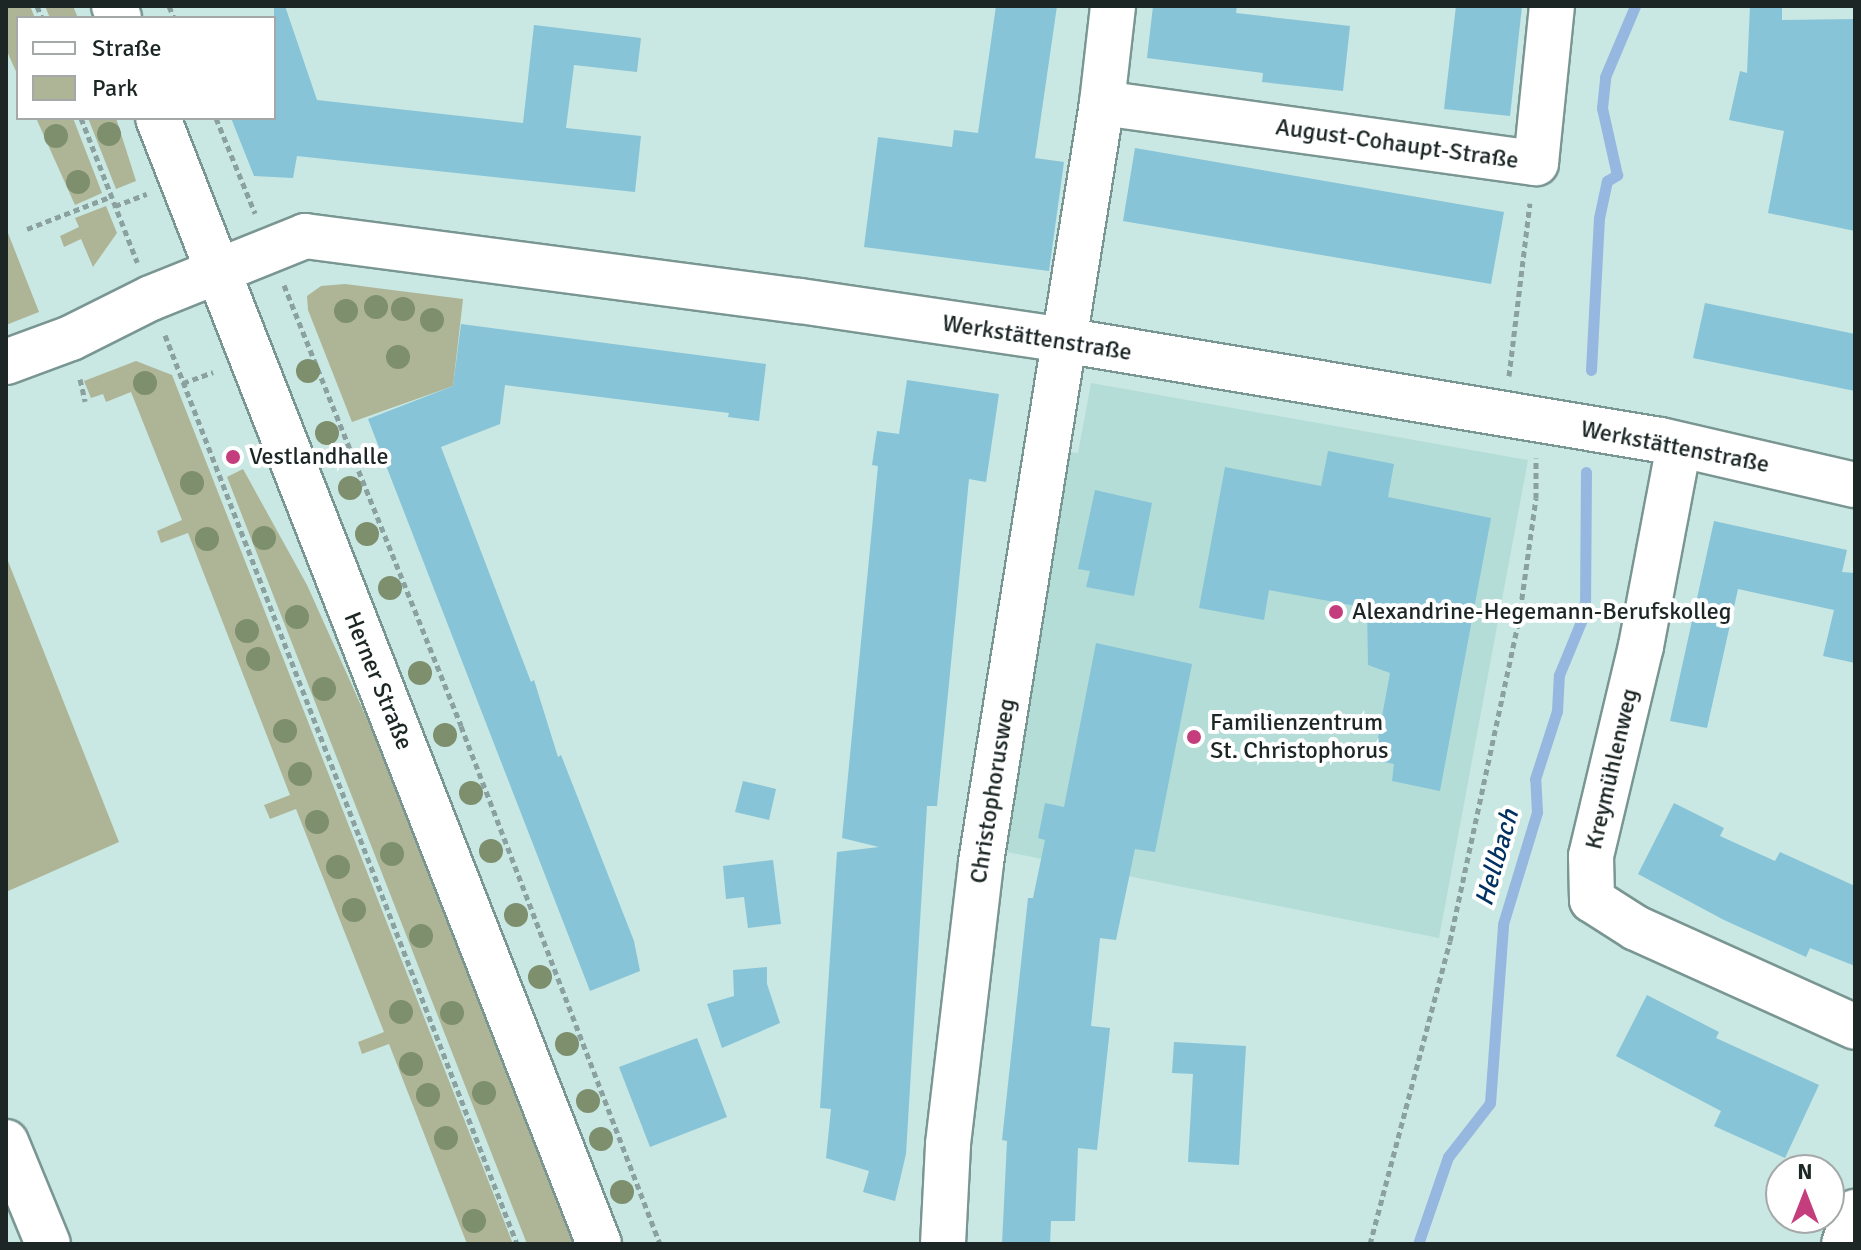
<!DOCTYPE html>
<html>
<head>
<meta charset="utf-8">
<style>
	body { margin:0 }
	#map { position:relative; width:1861px; height:1250px; overflow:hidden; background:#c9e7e3; font-family:Signika,sans-serif }
	div>[style] { position:absolute }
	.built>* { inset:0; background:#b5ddd7 }
	.green>* { inset:0; background:#aeb596 }
	.stream>* { height:11px; margin:-5.5px; padding:0 5.5px; transform-origin:5.5px; border-radius:5.5px; background:#96b7df }
	.building>* { inset:0; background:#87c4d7 }
	.path>* { height:5px; margin-top:-2.5px; transform-origin:0; background:repeating-linear-gradient(90deg,#8aa19f 0 6px,transparent 0 10px) }
	.roads { filter:drop-shadow(2px 0 #7a9692) drop-shadow(-2px 0 #7a9692) drop-shadow(0 2px #7a9692) drop-shadow(0 -2px #7a9692) }
	.minor>* { height:44px; margin:-22px; padding:0 22px; transform-origin:22px; border-radius:22px; background:#fff }
	.major>* { height:44px; margin:-22px; padding:0 22px; transform-origin:22px; border-radius:22px; background:#fff }
	.trees>* { width:24px; height:24px; margin:-12px; border-radius:50%; background:#7d8f6d }
	.dots>* { width:22px; height:22px; translate:-50% -50%; box-sizing:border-box; border:4px solid #fff; border-radius:50% }
	span { translate:-50% -50%; white-space:nowrap; text-align:center; line-height:1.15; -webkit-text-stroke:8px #fff; paint-order:stroke }
	.street-label { font-size:24px; color:#1b2625 }
	.poi-label { font-size:24px; color:#1b2625 }
	.left { translate:0 -50%; text-align:left }
	.water-label { font-size:26px; color:#013161; font-style:italic }
	.frame { position:absolute; inset:0; border:8px solid #1b2625; pointer-events:none }
	.legend { position:absolute; left:16px; top:16px; width:260px; height:104px; box-sizing:border-box; background:#fff; border:2px solid #a4a8a8; margin:0; padding:10px 14px; list-style:none; font-size:24px; color:#1b2625 }
	.legend li { display:flex; align-items:center; gap:16px; height:40px }
	.legend b { width:40px; border:2px solid #a4a8a8 }
	.north { position:absolute; left:1765px; top:1154px; width:80px; height:80px; box-sizing:border-box; background:#fff; border:2px solid #a4a8a8; border-radius:50%; rotate:0deg; font-size:22px; font-weight:700; line-height:32px; text-align:center; color:#1b2625 }
	.north::after { content:''; display:block; margin:auto; width:28px; height:36px; background:#c43d7c; clip-path:polygon(50% 0,100% 100%,50% 72%,0 100%) }
</style>
</head>
<body>
<div id="map">
	<div class="built">
		<i style="clip-path:polygon(1091px 383px,1528px 460px,1439px 938px,1007px 852px,1047px 563px,1069px 452px,1078px 453px)"></i>
	</div>
	<div class="green">
		<i style="clip-path:polygon(6px 6px,30px 6px,35px 18px,18px 18px,18px 76px,6px 49px)"></i>
		<i style="clip-path:polygon(45px 6px,73px 6px,78px 18px,50px 18px)"></i>
		<i style="clip-path:polygon(36px 118px,73px 118px,102px 193px,75px 205px)"></i>
		<i style="clip-path:polygon(88px 118px,116px 118px,136px 181px,116px 189px)"></i>
		<i style="clip-path:polygon(106px 206px,117px 233px,93px 267px,81px 239px,64px 247px,60px 236px,79px 227px,75px 218px)"></i>
		<i style="clip-path:polygon(6px 228px,39px 312px,6px 325px)"></i>
		<i style="clip-path:polygon(345px 284px,463px 299px,453px 386px,352px 422px,308px 310px,307px 296px,321px 286px)"></i>
		<i style="clip-path:polygon(136px 361px,172px 375px,513px 1244px,467px 1244px,389px 1044px,362px 1054px,358px 1042px,384px 1032px,296px 809px,270px 819px,264px 805px,290px 795px,188px 533px,161px 543px,157px 531px,182px 520px,131px 392px,106px 402px,103px 394px,91px 398px,84px 381px)"></i>
		<i style="clip-path:polygon(243px 469px,307px 585px,394px 779px,573px 1244px,527px 1244px,227px 477px)"></i>
		<i style="clip-path:polygon(6px 556px,119px 842px,6px 892px)"></i>
	</div>
	<div class="stream">
		<i style="left:1591px;top:370px;width:152px;rotate:-87deg"></i>
		<i style="left:1599px;top:218px;width:38px;rotate:-78deg"></i>
		<i style="left:1607px;top:181px;width:12px;rotate:-31deg"></i>
		<i style="left:1617px;top:175px;width:69px;rotate:-102.6deg"></i>
		<i style="left:1602px;top:108px;width:31px;rotate:-84deg"></i>
		<i style="left:1605px;top:77px;width:77px;rotate:-67.1deg"></i>
		<i style="left:1418px;top:1244px;width:92px;rotate:-71deg"></i>
		<i style="left:1448px;top:1157px;width:68px;rotate:-52.1deg"></i>
		<i style="left:1490px;top:1103px;width:179px;rotate:-85.8deg"></i>
		<i style="left:1503px;top:924px;width:117px;rotate:-73.1deg"></i>
		<i style="left:1537px;top:812px;width:33px;rotate:-93deg"></i>
		<i style="left:1535px;top:779px;width:71px;rotate:-72.1deg"></i>
		<i style="left:1557px;top:711px;width:36px;rotate:-87deg"></i>
		<i style="left:1559px;top:675px;width:68px;rotate:-67.6deg"></i>
		<i style="left:1585px;top:612px;width:140px;rotate:-89.6deg"></i>
	</div>
	<div class="building">
		<i style="clip-path:polygon(274px 6px,285px 6px,317px 100px,523px 123px,534px 25px,641px 38px,637px 72px,574px 65px,566px 128px,641px 136px,635px 192px,297px 156px,293px 178px,254px 176px,231px 118px,274px 118px)"></i>
		<i style="clip-path:polygon(996px 6px,1057px 6px,1035px 158px,1064px 162px,1049px 271px,864px 247px,878px 137px,952px 147px,954px 130px,978px 133px)"></i>
		<i style="clip-path:polygon(1153px 6px,1237px 6px,1236px 13px,1350px 26px,1343px 91px,1262px 82px,1263px 73px,1147px 58px)"></i>
		<i style="clip-path:polygon(1456px 6px,1522px 6px,1510px 116px,1444px 109px)"></i>
		<i style="clip-path:polygon(1750px 6px,1782px 6px,1782px 20px,1855px 19px,1855px 231px,1768px 213px,1784px 131px,1729px 120px,1740px 71px,1747px 73px)"></i>
		<i style="clip-path:polygon(1135px 148px,1504px 212px,1491px 284px,1123px 221px)"></i>
		<i style="clip-path:polygon(1705px 303px,1855px 334px,1855px 391px,1693px 358px)"></i>
		<i style="clip-path:polygon(461px 324px,766px 364px,759px 421px,728px 417px,729px 413px,505px 385px,500px 424px,441px 447px,531px 682px,534px 680px,558px 757px,561px 755px,634px 941px,640px 971px,590px 991px,368px 419px,453px 386px)"></i>
		<i style="clip-path:polygon(907px 380px,999px 394px,986px 482px,969px 479px,937px 806px,927px 806px,906px 1154px,895px 1201px,863px 1192px,869px 1171px,826px 1158px,831px 1109px,820px 1108px,837px 852px,879px 847px,842px 838px,878px 466px,872px 465px,877px 431px,899px 434px)"></i>
		<i style="clip-path:polygon(1328px 451px,1394px 464px,1388px 497px,1491px 518px,1440px 791px,1392px 781px,1394px 764px,1374px 760px,1390px 673px,1368px 665px,1367px 608px,1269px 590px,1264px 620px,1199px 608px,1225px 467px,1321px 486px)"></i>
		<i style="clip-path:polygon(1095px 490px,1152px 503px,1134px 596px,1086px 587px,1090px 571px,1078px 569px)"></i>
		<i style="clip-path:polygon(1714px 521px,1847px 550px,1842px 572px,1855px 573px,1855px 663px,1823px 656px,1834px 610px,1738px 589px,1707px 728px,1670px 721px)"></i>
		<i style="clip-path:polygon(1096px 643px,1192px 664px,1155px 852px,1135px 849px,1116px 940px,1100px 938px,1091px 1026px,1110px 1028px,1097px 1150px,1078px 1148px,1075px 1221px,1051px 1221px,1050px 1244px,1002px 1244px,1007px 1141px,1002px 1140px,1028px 898px,1033px 898px,1045px 840px,1038px 838px,1045px 803px,1064px 807px)"></i>
		<i style="clip-path:polygon(743px 781px,776px 789px,769px 820px,735px 812px)"></i>
		<i style="clip-path:polygon(1674px 803px,1724px 828px,1720px 836px,1775px 861px,1780px 852px,1855px 886px,1855px 966px,1810px 948px,1806px 957px,1724px 920px,1638px 874px)"></i>
		<i style="clip-path:polygon(773px 860px,781px 924px,748px 928px,744px 897px,726px 899px,723px 866px)"></i>
		<i style="clip-path:polygon(767px 967px,767px 984px,780px 1023px,722px 1048px,707px 1004px,734px 996px,733px 970px)"></i>
		<i style="clip-path:polygon(1647px 995px,1719px 1032px,1716px 1038px,1819px 1085px,1785px 1158px,1714px 1126px,1721px 1111px,1616px 1056px)"></i>
		<i style="clip-path:polygon(697px 1038px,727px 1117px,650px 1147px,619px 1067px)"></i>
		<i style="clip-path:polygon(1174px 1042px,1246px 1046px,1239px 1165px,1188px 1162px,1193px 1074px,1172px 1073px)"></i>
	</div>
	<div class="path">
		<i style="left:37px;top:6px;width:13px;rotate:67deg"></i>
		<i style="left:169px;top:6px;width:13px;rotate:67deg"></i>
		<i style="left:81px;top:118px;width:155px;rotate:68.7deg"></i>
		<i style="left:216px;top:118px;width:103px;rotate:67.7deg"></i>
		<i style="left:115px;top:206px;width:34px;rotate:-21deg"></i>
		<i style="left:27px;top:229px;width:91px;rotate:-21.2deg"></i>
		<i style="left:284px;top:285px;width:475px;rotate:68.1deg"></i>
		<i style="left:461px;top:726px;width:555px;rotate:68.98deg"></i>
		<i style="left:165px;top:335px;width:975px;rotate:68.83deg"></i>
		<i style="left:1509px;top:376px;width:174px;rotate:-83.1deg"></i>
		<i style="left:80px;top:379px;width:23px;rotate:77deg"></i>
		<i style="left:183px;top:383px;width:32px;rotate:-20deg"></i>
		<i style="left:1370px;top:1244px;width:313px;rotate:-75.2deg"></i>
		<i style="left:1450px;top:941px;width:329px;rotate:-77.9deg"></i>
		<i style="left:1519px;top:619px;width:122px;rotate:-82deg"></i>
		<i style="left:1536px;top:498px;width:40px;rotate:-90deg"></i>
	</div>
	<div class="roads">
		<div class="minor">
			<i style="left:1102px;top:103px;width:438px;rotate:7.9deg"></i>
			<i style="left:1536px;top:163px;width:158px;rotate:-84.2deg"></i>
			<i style="left:6px;top:362px;width:69px;rotate:-20.3deg"></i>
			<i style="left:71px;top:338px;width:89px;rotate:-26.6deg"></i>
			<i style="left:151px;top:298px;width:166px;rotate:-21.9deg"></i>
			<i style="left:305px;top:236px;width:499px;rotate:7.5deg"></i>
			<i style="left:800px;top:301px;width:266px;rotate:8.4deg"></i>
			<i style="left:1063px;top:340px;width:605px;rotate:9.51deg"></i>
			<i style="left:1660px;top:440px;width:200px;rotate:13deg"></i>
			<i style="left:1679px;top:445px;width:205px;rotate:100.7deg"></i>
			<i style="left:1641px;top:646px;width:216px;rotate:103.4deg"></i>
			<i style="left:1591px;top:856px;width:44px;rotate:88.7deg"></i>
			<i style="left:1592px;top:900px;width:52px;rotate:32.5deg"></i>
			<i style="left:1636px;top:928px;width:240px;rotate:24.3deg"></i>
			<i style="left:6px;top:1142px;width:110px;rotate:67.6deg"></i>
			<i style="left:943px;top:1244px;width:100px;rotate:-87.1deg"></i>
			<i style="left:948px;top:1144px;width:284px;rotate:-83.3deg"></i>
			<i style="left:981px;top:862px;width:769px;rotate:-80.94deg"></i>
			<i style="left:1102px;top:103px;width:98px;rotate:-83.5deg"></i>
			<i style="left:1844px;top:1244px;width:34px;rotate:-71deg"></i>
		</div>
		<div class="major">
			<i style="left:114px;top:6px;width:13px;rotate:67deg"></i>
			<i style="left:158px;top:118px;width:1209px;rotate:68.61deg"></i>
		</div>
	</div>
	<div class="trees">
		<i style="left:109px;top:134px"></i>
		<i style="left:56px;top:136px"></i>
		<i style="left:78px;top:182px"></i>
		<i style="left:376px;top:307px"></i>
		<i style="left:403px;top:309px"></i>
		<i style="left:346px;top:311px"></i>
		<i style="left:432px;top:320px"></i>
		<i style="left:398px;top:357px"></i>
		<i style="left:308px;top:371px"></i>
		<i style="left:145px;top:383px"></i>
		<i style="left:327px;top:433px"></i>
		<i style="left:192px;top:483px"></i>
		<i style="left:350px;top:488px"></i>
		<i style="left:367px;top:534px"></i>
		<i style="left:264px;top:538px"></i>
		<i style="left:207px;top:539px"></i>
		<i style="left:390px;top:588px"></i>
		<i style="left:297px;top:617px"></i>
		<i style="left:247px;top:631px"></i>
		<i style="left:258px;top:659px"></i>
		<i style="left:420px;top:673px"></i>
		<i style="left:324px;top:689px"></i>
		<i style="left:285px;top:731px"></i>
		<i style="left:445px;top:735px"></i>
		<i style="left:300px;top:774px"></i>
		<i style="left:471px;top:793px"></i>
		<i style="left:317px;top:822px"></i>
		<i style="left:491px;top:851px"></i>
		<i style="left:392px;top:854px"></i>
		<i style="left:338px;top:867px"></i>
		<i style="left:354px;top:910px"></i>
		<i style="left:516px;top:915px"></i>
		<i style="left:421px;top:936px"></i>
		<i style="left:540px;top:977px"></i>
		<i style="left:401px;top:1012px"></i>
		<i style="left:452px;top:1013px"></i>
		<i style="left:567px;top:1044px"></i>
		<i style="left:411px;top:1064px"></i>
		<i style="left:484px;top:1093px"></i>
		<i style="left:428px;top:1095px"></i>
		<i style="left:588px;top:1101px"></i>
		<i style="left:446px;top:1138px"></i>
		<i style="left:601px;top:1139px"></i>
		<i style="left:622px;top:1192px"></i>
		<i style="left:474px;top:1221px"></i>
	</div>
	<div class="dots">
		<i style="left:233px;top:457px;background:#c43d7c"></i>
		<i style="left:1336px;top:612px;background:#c43d7c"></i>
		<i style="left:1194px;top:737px;background:#c43d7c"></i>
	</div>
	<div class="street-label">
		<span style="left:1397px;top:144px;rotate:8deg">August-Cohaupt-Straße</span>
		<span style="left:1037px;top:338px;rotate:9deg">Werkstättenstraße</span>
		<span style="left:1675px;top:447px;rotate:11deg">Werkstättenstraße</span>
		<span style="left:378px;top:681px;rotate:68deg">Herner Straße</span>
		<span style="left:1612px;top:769px;rotate:-77deg">Kreymühlenweg</span>
		<span style="left:993px;top:791px;rotate:-81deg">Christophorusweg</span>
	</div>
	<div class="poi-label">
		<span class="left" style="left:249px;top:457px">Vestlandhalle</span>
		<span class="left" style="left:1352px;top:612px">Alexandrine-Hegemann-Berufskolleg</span>
		<span class="left" style="left:1210px;top:737px">Familienzentrum<br>St. Christophorus</span>
	</div>
	<div class="water-label">
		<span style="left:1498px;top:858px;rotate:-74deg">Hellbach</span>
	</div>
	<div class="frame"></div>
	<ul class="legend">
	<li><b style="height:10px;background:#fff"></b>Straße</li>
	<li><b style="height:22px;background:#aeb596"></b>Park</li>
	</ul>
	<div class="north">N</div>
</div>
</body>
</html>
